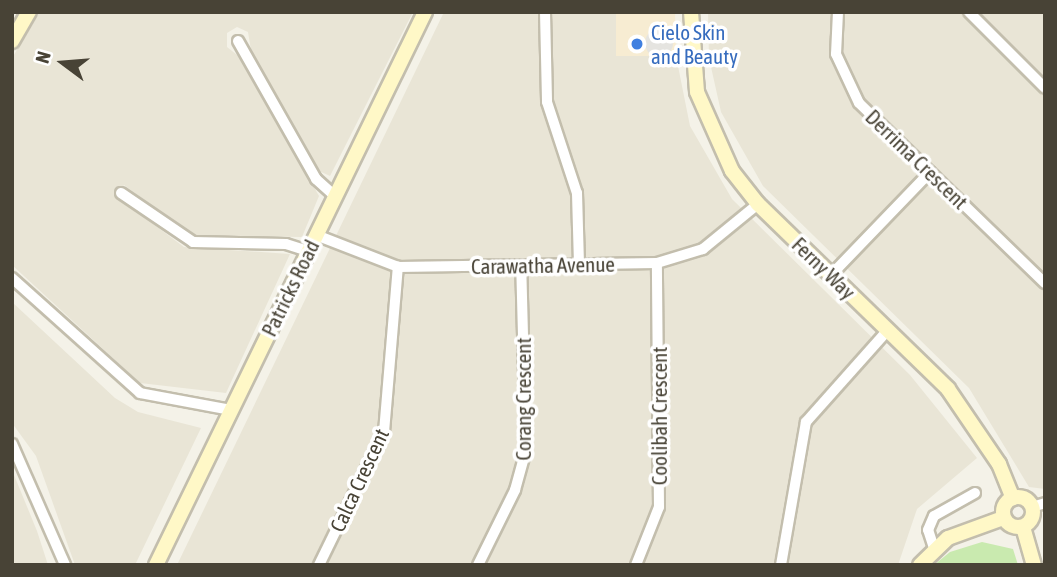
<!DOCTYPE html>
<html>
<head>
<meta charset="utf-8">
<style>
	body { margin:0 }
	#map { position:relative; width:1057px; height:577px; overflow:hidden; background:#f4f2e8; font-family:"Asap Condensed",sans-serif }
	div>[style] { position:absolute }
	.residential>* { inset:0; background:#e9e5d6 }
	.commercial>* { inset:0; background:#f7ecd2 }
	.green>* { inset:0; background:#c9eaaf }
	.parking>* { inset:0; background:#e5e4e0 }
	.round { border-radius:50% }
	.roads { filter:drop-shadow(2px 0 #c3bead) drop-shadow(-2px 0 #c3bead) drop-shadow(0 2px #c3bead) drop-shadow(0 -2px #c3bead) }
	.street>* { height:10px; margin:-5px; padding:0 5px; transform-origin:5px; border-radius:5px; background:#fff }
	.secondary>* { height:14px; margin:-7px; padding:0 7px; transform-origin:7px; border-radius:7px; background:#fff8c7 }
	.secondary>.ring { margin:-7px; padding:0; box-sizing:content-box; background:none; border:14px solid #fff8c7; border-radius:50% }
	.dots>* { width:19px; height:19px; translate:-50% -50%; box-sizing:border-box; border:4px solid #fff; border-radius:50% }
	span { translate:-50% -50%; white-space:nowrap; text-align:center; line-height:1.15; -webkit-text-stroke:7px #fff; paint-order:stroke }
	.shop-label { font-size:21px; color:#366cbe }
	.left { translate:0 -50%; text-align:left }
	.street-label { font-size:21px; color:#484336 }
	.frame { position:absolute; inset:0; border:14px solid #484336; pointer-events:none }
	.north { position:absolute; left:28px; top:28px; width:70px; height:70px; -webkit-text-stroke:5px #fff; paint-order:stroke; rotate:286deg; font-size:19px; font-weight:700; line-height:28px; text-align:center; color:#484336 }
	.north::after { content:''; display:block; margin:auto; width:24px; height:32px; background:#484336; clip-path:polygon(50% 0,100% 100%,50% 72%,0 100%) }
</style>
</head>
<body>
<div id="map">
	<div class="residential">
		<i style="clip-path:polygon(40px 12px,413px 12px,330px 176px,317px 170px,251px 50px,248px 32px,237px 27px,227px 33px,227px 47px,241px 58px,319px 196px,302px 237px,192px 235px,124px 185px,116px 196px,184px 247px,290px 254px,226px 393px,140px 383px,12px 265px,12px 58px)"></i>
		<i style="clip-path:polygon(444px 12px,616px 12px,616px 56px,676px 56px,690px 126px,732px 199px,910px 375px,977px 458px,917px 509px,898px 565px,177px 565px)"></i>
		<i style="clip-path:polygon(708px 12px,1045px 12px,1045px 489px,1029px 487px,969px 388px,763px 186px,721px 112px,709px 58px)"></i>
		<i style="clip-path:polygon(12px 302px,115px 398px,138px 412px,201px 428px,135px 565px,75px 565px,36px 456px,12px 423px)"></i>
		<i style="clip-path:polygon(12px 470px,37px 531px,48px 565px,12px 565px)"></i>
	</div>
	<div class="commercial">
		<i style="clip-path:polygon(616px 12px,675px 12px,676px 56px,616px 56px)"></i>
	</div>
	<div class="green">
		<i style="clip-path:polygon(982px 542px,1013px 549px,1018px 565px,934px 565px,950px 552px)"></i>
	</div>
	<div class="parking">
		<i class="round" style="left:645px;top:29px;width:28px;height:28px"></i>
	</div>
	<div class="roads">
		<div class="street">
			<i style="left:545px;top:12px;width:90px;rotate:88.7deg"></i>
			<i style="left:547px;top:102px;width:96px;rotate:71.8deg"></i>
			<i style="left:577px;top:193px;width:70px;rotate:88.4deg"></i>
			<i style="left:838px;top:12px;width:42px;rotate:92.7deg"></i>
			<i style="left:836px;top:54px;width:54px;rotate:64.9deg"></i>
			<i style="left:859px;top:103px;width:259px;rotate:44.1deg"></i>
			<i style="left:969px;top:12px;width:107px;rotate:45deg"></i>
			<i style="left:238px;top:41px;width:159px;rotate:60.5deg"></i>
			<i style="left:316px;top:179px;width:25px;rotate:42deg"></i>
			<i style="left:121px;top:193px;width:87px;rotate:34.2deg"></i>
			<i style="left:193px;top:242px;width:93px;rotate:1.2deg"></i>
			<i style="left:286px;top:244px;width:23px;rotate:18deg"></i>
			<i style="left:316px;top:235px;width:88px;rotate:21.3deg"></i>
			<i style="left:398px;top:267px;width:259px;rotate:-0.9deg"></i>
			<i style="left:657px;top:263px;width:48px;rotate:-16.9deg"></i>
			<i style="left:703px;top:249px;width:71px;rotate:-39.3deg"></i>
			<i style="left:831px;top:275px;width:143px;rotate:-46.1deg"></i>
			<i style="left:12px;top:278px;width:172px;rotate:41.9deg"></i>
			<i style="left:140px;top:393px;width:93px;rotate:10.6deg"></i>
			<i style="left:12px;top:444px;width:132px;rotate:66.3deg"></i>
			<i style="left:1032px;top:507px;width:14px;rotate:-17deg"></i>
			<i style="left:934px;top:548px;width:19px;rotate:-108deg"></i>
			<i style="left:928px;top:530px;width:15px;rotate:-67deg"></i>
			<i style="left:934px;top:516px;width:47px;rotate:-29.3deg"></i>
			<i style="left:319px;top:565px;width:148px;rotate:-64deg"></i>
			<i style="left:384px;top:432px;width:166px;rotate:-85.2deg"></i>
			<i style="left:478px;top:565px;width:84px;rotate:-63.7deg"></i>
			<i style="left:515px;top:490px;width:41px;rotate:-74.6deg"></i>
			<i style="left:526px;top:450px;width:185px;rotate:-91.5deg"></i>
			<i style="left:636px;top:565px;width:62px;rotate:-68.4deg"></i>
			<i style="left:659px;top:507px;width:244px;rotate:-90.5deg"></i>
			<i style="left:781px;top:565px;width:145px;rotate:-80.1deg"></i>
			<i style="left:806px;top:422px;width:123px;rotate:-48.3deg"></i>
		</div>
		<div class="secondary">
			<i style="left:691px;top:12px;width:80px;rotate:85.7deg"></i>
			<i style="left:697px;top:92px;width:86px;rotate:66.1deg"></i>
			<i style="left:732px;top:171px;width:42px;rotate:51.8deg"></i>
			<i style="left:758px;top:204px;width:265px;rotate:44.2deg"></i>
			<i style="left:948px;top:389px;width:91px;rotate:55.8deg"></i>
			<i style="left:999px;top:464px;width:37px;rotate:68deg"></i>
			<i style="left:12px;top:41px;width:34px;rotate:-60deg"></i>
			<i class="ring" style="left:1003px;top:497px;width:16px;height:16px"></i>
			<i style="left:1023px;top:527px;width:40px;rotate:74deg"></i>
			<i style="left:156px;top:565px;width:615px;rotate:-64.06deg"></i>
			<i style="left:920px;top:565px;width:39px;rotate:-44deg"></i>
			<i style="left:948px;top:538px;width:59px;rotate:-20deg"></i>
		</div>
	</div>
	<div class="dots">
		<i style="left:637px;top:44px;background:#3f7fe0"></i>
	</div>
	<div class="shop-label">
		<span class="left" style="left:651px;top:44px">Cielo Skin<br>and Beauty</span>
	</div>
	<div class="street-label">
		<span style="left:917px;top:159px;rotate:44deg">Derrima Crescent</span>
		<span style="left:543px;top:265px;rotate:-1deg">Carawatha Avenue</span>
		<span style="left:824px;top:268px;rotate:44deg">Ferny Way</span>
		<span style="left:290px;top:288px;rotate:-64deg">Patricks Road</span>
		<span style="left:523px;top:399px;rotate:-90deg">Corang Crescent</span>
		<span style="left:659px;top:416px;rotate:-90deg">Coolibah Crescent</span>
		<span style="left:359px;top:480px;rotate:-65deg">Calca Crescent</span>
	</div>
	<div class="frame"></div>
	<div class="north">N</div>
</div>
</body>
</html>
